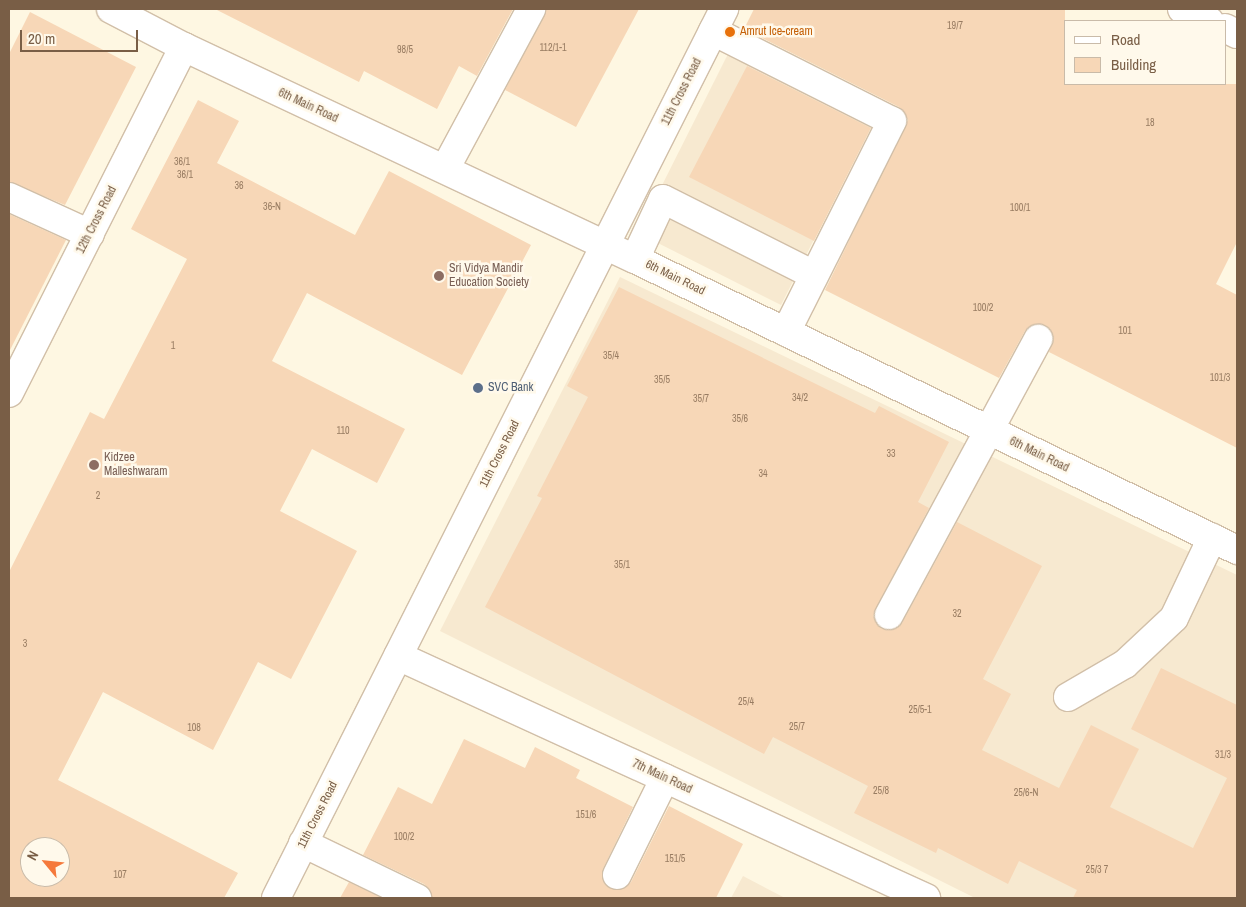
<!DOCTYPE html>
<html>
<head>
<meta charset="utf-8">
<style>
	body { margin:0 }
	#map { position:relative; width:1246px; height:907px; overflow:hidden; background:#fef7e2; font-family:"Archivo Narrow",sans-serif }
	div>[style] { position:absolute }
	.residential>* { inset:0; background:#f7e9d0 }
	.building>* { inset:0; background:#f7d7b7 }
	.roads { filter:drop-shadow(1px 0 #d1bfa8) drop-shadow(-1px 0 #d1bfa8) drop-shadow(0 1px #d1bfa8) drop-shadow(0 -1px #d1bfa8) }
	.minor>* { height:28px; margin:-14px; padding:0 14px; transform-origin:14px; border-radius:14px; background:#fff }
	.dots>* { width:14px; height:14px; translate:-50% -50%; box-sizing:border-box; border:2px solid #fff9eb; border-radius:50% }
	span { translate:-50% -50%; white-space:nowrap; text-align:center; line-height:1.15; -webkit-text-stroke:5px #fff9eb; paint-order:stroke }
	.number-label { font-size:10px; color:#987c62 }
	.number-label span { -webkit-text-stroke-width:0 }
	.food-label { font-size:12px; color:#c56008 }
	.left { translate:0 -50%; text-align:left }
	.street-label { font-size:12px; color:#795e46 }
	.education-label { font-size:12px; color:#785e54 }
	.service-label { font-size:12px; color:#4e5e75 }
	.frame { position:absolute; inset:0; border:10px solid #795e46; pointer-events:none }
	.legend { position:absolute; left:1064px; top:20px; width:162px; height:65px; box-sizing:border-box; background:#fff9eb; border:1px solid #c9bba9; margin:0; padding:6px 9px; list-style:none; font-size:15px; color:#795e46 }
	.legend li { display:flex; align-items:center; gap:10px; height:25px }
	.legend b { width:25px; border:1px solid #c9bba9 }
	.north { position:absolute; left:20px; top:837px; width:50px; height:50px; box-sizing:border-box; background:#fff9eb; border:1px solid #c9bba9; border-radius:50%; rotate:298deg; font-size:14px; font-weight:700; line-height:20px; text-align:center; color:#795e46 }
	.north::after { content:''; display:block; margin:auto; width:18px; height:22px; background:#f5793b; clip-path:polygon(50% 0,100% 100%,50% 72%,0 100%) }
	.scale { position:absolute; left:20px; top:30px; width:118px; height:22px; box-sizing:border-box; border:2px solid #795e46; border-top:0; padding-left:6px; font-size:15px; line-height:18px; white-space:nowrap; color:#795e46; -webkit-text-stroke:4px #fff9eb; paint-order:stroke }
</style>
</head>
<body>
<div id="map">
	<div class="residential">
		<i style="clip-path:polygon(732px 46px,875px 118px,781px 305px,638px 233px)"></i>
		<i style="clip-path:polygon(620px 277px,1237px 575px,1237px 898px,975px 898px,440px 631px)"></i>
		<i style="clip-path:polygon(743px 876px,785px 898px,731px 898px)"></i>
	</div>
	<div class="building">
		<i style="clip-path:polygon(215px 9px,513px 9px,477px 76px,459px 66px,437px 109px,364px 71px,359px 82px)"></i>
		<i style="clip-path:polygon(547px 9px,639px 9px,576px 127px,505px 90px)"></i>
		<i style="clip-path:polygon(754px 9px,1065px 9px,1065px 84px,1237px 84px,1237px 242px,1216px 284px,1237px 295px,1237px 448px,1049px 352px,1054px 338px,1045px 325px,1030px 326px,1025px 331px,999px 378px,825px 290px,908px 120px,899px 107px,744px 29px)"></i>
		<i style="clip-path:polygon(30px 12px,136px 67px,65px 205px,9px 182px,9px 54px)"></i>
		<i style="clip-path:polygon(747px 66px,871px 128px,814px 241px,689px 177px)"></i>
		<i style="clip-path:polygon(evenodd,198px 100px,239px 121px,217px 163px,355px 235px,389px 171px,531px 245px,462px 375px,307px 293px,272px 361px,405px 429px,377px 483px,312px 449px,280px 511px,357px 551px,291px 679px,258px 662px,213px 750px,103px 692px,58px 780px,238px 873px,224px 898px,9px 898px,9px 572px,90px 412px,104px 419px,187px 259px,131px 229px,198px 100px,30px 847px,60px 847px,60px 877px,30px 877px,30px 847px)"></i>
		<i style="clip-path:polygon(9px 214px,66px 240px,9px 352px)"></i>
		<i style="clip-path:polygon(619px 287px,875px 413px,879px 406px,949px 442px,918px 502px,929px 508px,873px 616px,882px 629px,897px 628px,902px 623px,957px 522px,1042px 566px,983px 679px,1011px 694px,982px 750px,1059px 788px,1091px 725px,1139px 749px,1110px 807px,1193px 848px,1227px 778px,1131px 729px,1161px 668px,1237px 705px,1237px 898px,1073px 898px,1077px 890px,1019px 861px,1008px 884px,938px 848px,936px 853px,854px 813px,868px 786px,773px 737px,764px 754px,485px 607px,542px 498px,537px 496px,588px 397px,567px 386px)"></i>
		<i style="clip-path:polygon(464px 739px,525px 768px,535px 747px,580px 770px,576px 778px,633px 807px,603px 869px,604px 883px,611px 889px,625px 888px,631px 882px,669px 806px,743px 844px,716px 898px,432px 898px,430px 890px,424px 884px,363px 855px,398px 787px,432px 804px)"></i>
		<i style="clip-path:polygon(349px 882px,382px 898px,340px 898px)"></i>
	</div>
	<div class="roads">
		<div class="minor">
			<i style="left:111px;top:9px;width:82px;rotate:27.5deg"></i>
			<i style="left:184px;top:47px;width:498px;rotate:25.2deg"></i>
			<i style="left:635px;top:259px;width:669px;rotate:25.8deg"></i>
			<i style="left:1182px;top:9px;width:30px;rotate:24deg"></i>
			<i style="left:1225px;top:28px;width:13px;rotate:27deg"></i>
			<i style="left:713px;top:31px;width:200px;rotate:26.7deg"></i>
			<i style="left:892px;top:121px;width:236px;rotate:116.7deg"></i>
			<i style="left:445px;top:169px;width:182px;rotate:-61.7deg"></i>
			<i style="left:9px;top:197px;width:89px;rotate:24.6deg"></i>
			<i style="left:635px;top:259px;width:66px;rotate:-65deg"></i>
			<i style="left:663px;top:199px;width:169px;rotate:26.7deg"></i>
			<i style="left:9px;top:393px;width:388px;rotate:-63.2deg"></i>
			<i style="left:889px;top:615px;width:314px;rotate:-61.6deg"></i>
			<i style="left:398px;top:656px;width:581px;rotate:24.62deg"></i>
			<i style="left:1068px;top:697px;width:66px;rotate:-30.1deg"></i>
			<i style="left:1125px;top:664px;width:67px;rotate:-43.2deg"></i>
			<i style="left:1174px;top:618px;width:89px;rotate:-64.6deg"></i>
			<i style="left:303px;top:843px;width:127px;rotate:25.8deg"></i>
			<i style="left:617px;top:875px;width:108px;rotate:-63.7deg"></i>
			<i style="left:276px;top:898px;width:996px;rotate:-63.25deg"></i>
		</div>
	</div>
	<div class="dots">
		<i style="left:730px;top:32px;background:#e8710a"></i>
		<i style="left:439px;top:276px;background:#8d6e63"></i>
		<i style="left:478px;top:388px;background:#5c6f8a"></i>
		<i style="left:94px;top:465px;background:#8d6e63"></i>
	</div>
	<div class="number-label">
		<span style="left:955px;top:26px">19/7</span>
		<span style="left:553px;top:48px">112/1-1</span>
		<span style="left:405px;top:50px">98/5</span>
		<span style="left:1150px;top:123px">18</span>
		<span style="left:182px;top:162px">36/1</span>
		<span style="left:185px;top:175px">36/1</span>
		<span style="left:239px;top:186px">36</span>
		<span style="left:272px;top:207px">36-N</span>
		<span style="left:1020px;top:208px">100/1</span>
		<span style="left:983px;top:308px">100/2</span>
		<span style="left:1125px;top:331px">101</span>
		<span style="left:173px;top:346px">1</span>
		<span style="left:611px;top:356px">35/4</span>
		<span style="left:1220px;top:378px">101/3</span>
		<span style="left:662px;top:380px">35/5</span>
		<span style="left:800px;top:398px">34/2</span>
		<span style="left:701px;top:399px">35/7</span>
		<span style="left:740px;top:419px">35/6</span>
		<span style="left:343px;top:431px">110</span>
		<span style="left:891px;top:454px">33</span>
		<span style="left:763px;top:474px">34</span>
		<span style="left:98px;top:496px">2</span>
		<span style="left:622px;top:565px">35/1</span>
		<span style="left:957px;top:614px">32</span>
		<span style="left:25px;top:644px">3</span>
		<span style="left:746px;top:702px">25/4</span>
		<span style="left:920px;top:710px">25/5-1</span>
		<span style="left:797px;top:727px">25/7</span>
		<span style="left:194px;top:728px">108</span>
		<span style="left:1223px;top:755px">31/3</span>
		<span style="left:881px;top:791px">25/8</span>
		<span style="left:1026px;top:793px">25/6-N</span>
		<span style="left:586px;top:815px">151/6</span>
		<span style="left:404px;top:837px">100/2</span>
		<span style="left:675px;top:859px">151/5</span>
		<span style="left:1097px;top:870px">25/3 7</span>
		<span style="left:120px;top:875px">107</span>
	</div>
	<div class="food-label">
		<span class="left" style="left:740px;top:32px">Amrut Ice-cream</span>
	</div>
	<div class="street-label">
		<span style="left:682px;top:92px;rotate:-63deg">11th Cross Road</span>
		<span style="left:308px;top:106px;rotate:25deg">6th Main Road</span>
		<span style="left:97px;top:220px;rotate:-63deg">12th Cross Road</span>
		<span style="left:675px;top:278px;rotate:26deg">6th Main Road</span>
		<span style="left:500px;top:454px;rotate:-63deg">11th Cross Road</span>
		<span style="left:1039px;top:455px;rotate:26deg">6th Main Road</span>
		<span style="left:662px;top:777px;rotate:25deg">7th Main Road</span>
		<span style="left:318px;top:815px;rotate:-63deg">11th Cross Road</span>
	</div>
	<div class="education-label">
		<span class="left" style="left:449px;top:276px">Sri Vidya Mandir<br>Education Society</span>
		<span class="left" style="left:104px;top:465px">Kidzee<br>Malleshwaram</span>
	</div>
	<div class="service-label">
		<span class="left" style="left:488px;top:388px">SVC Bank</span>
	</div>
	<div class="frame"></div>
	<ul class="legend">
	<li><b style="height:6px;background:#fff"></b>Road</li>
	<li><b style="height:14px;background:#f7d7b7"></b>Building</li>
	</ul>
	<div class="north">N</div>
	<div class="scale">20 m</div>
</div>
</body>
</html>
